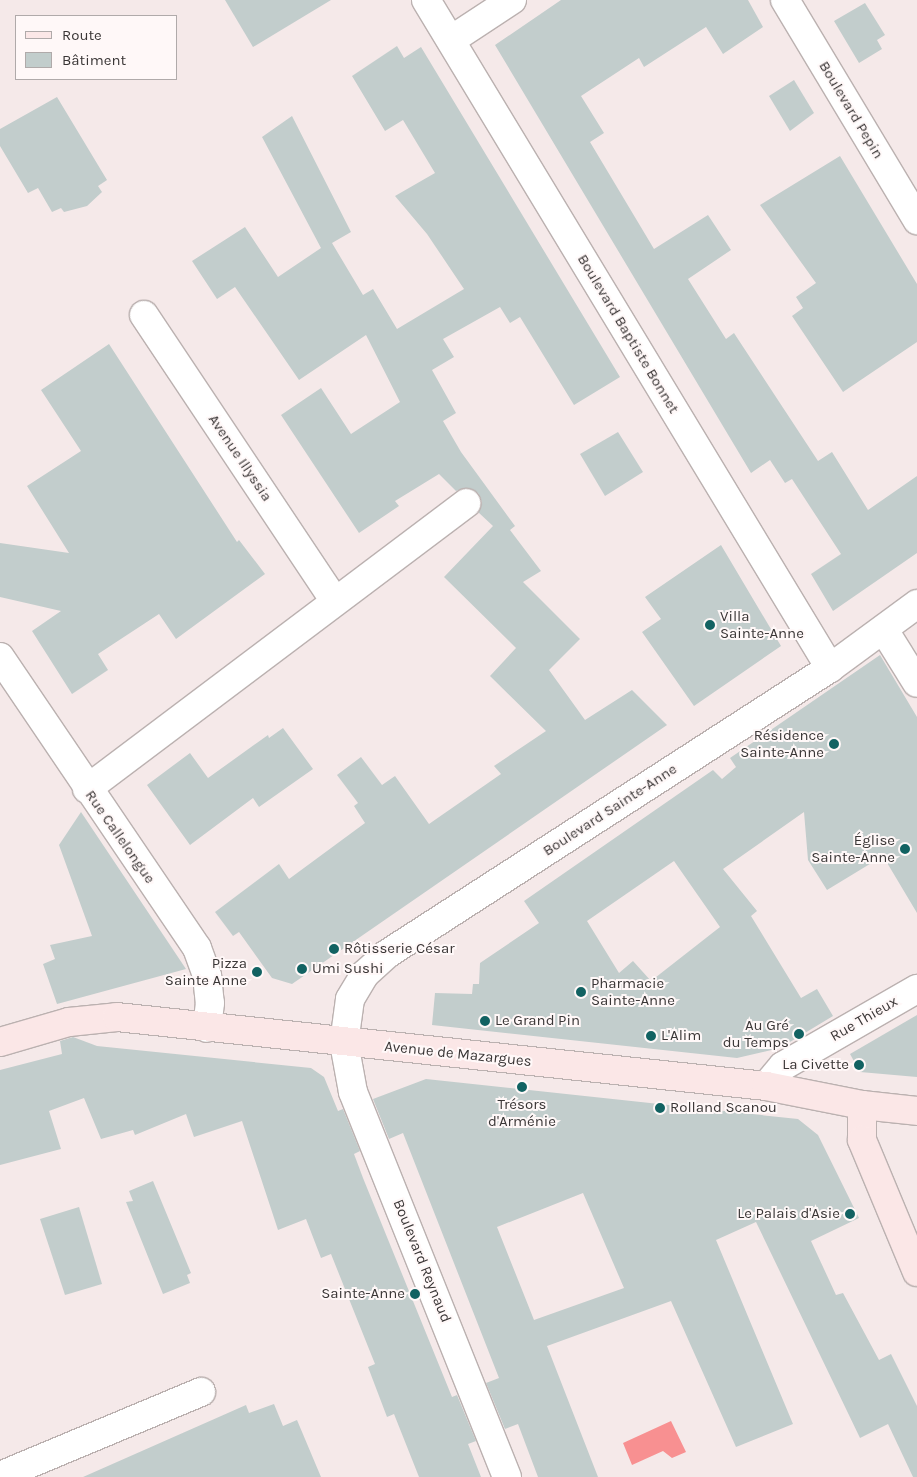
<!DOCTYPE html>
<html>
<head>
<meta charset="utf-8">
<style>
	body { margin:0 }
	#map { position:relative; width:917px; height:1477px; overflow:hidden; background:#f5e9e9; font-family:Karla,sans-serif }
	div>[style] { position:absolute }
	.water>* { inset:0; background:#f89091 }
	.building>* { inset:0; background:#c2cdcc }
	.roads { filter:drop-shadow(1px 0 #bbb1b0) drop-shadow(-1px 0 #bbb1b0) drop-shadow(0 1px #bbb1b0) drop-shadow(0 -1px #bbb1b0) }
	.street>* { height:28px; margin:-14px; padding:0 14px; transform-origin:14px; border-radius:14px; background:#fff }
	.secondary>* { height:28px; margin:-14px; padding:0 14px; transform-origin:14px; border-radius:14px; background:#fbe7e7 }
	.dots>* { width:14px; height:14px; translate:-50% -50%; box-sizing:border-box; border:2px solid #fff8f8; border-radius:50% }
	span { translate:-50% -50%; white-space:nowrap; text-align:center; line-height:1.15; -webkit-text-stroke:4px #fff8f8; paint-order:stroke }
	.street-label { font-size:15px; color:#3a3636 }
	.poi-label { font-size:15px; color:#3a3636 }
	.left { translate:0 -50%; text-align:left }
	.right { translate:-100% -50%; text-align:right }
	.legend { position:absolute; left:15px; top:15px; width:162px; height:65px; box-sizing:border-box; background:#fff8f8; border:1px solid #b0aaaa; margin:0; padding:6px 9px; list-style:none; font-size:15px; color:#3a3636 }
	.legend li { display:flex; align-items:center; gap:10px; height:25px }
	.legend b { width:25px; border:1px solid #b0aaaa }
</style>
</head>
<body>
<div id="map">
	<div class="water">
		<i style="clip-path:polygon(671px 1421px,686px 1452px,672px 1458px,663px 1451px,632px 1465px,623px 1443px)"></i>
	</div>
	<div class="building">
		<i style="clip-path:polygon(225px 0,331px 0,253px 47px)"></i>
		<i style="clip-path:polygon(561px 0,748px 0,763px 27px,723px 54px,706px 27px,644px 67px,639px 58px,581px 96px,604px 133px,590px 142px,654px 249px,708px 215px,731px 250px,688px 279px,726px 339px,734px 333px,818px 461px,832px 452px,868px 510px,917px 476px,917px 553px,833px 611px,811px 574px,841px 554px,792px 479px,785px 483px,770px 460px,751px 473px,495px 45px)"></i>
		<i style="clip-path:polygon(865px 3px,885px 35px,877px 40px,882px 49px,859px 63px,834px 21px)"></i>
		<i style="clip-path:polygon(397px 46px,404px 58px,421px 47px,620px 377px,574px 405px,520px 317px,510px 323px,500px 307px,443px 339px,454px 357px,432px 370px,456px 413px,443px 421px,461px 452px,515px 526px,510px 530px,541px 571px,523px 582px,580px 639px,549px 670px,585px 720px,632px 690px,667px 725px,292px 984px,272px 978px,239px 932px,233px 936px,215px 912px,279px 864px,289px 879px,365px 823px,354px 806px,358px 803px,337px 775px,361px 757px,382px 785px,395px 776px,429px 824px,501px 774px,494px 766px,546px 731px,490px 676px,516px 648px,444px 577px,493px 526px,478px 512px,482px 502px,478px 493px,465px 488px,456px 491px,439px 474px,395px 501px,399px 506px,359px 533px,281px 415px,321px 388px,351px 434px,400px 402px,366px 335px,299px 380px,235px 287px,217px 299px,192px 261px,245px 227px,278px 277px,321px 248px,262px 137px,292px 116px,351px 232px,332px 243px,363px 295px,373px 289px,397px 329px,464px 289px,427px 234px,395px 196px,435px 173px,403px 120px,385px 131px,352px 76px)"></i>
		<i style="clip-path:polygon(794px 80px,814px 113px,790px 131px,769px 96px)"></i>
		<i style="clip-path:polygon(57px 97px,107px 180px,98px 186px,102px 192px,87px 206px,64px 212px,61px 208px,52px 212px,38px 188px,28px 193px,0 146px,0 129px)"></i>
		<i style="clip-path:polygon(840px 156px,917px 284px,917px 342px,843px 392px,792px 316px,803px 308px,796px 297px,816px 283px,760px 205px)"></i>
		<i style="clip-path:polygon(109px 344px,237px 542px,239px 540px,265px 574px,176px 639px,159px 614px,98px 654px,108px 670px,72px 694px,32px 631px,61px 611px,0 597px,0 543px,69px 553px,27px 486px,81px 451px,41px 390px)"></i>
		<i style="clip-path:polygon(618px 432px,643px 472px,605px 496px,580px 454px)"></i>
		<i style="clip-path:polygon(721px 545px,781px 646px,694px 706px,642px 632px,661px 619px,645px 597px)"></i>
		<i style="clip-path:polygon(evenodd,880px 655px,917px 717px,917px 913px,883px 856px,827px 890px,808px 860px,804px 812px,723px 869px,757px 911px,751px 916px,801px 998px,817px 989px,833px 1016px,780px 1048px,737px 1058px,432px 1025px,435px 993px,472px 994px,473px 984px,479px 984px,480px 963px,539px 923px,524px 901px,713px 770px,722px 779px,736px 767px,730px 758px,880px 655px,674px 861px,720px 927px,651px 981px,633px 961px,619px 973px,587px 921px,674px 861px)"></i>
		<i style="clip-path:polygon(283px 728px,313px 769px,259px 807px,253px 798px,190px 845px,147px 785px,190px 753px,208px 778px,268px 735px,269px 738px)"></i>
		<i style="clip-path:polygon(81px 812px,186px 969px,57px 1004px,43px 964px,55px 959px,50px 945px,92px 936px,59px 845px)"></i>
		<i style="clip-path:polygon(917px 1015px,917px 1077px,860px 1072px,850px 1054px)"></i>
		<i style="clip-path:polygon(73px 1037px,97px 1046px,311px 1068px,324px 1077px,338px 1111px,343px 1109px,360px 1151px,354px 1154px,363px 1178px,452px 1397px,457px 1395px,476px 1441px,468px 1444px,481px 1477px,419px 1477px,394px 1414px,387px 1417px,368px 1367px,375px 1364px,331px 1254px,321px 1258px,306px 1219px,278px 1230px,242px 1121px,194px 1137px,186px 1114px,135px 1135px,133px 1130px,101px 1139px,84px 1098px,49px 1111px,61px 1149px,0 1165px,0 1070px,62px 1054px,60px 1041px)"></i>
		<i style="clip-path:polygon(evenodd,426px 1079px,798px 1119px,818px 1135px,859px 1218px,811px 1241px,836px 1295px,843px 1293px,879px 1360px,891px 1354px,917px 1406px,917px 1477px,913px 1477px,888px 1424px,860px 1438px,756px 1222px,716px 1240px,793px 1424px,736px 1447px,671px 1301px,547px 1346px,598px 1477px,538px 1477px,518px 1424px,505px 1429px,486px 1383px,499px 1378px,403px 1133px,389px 1139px,373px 1099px,426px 1079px,583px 1193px,624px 1288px,534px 1320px,497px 1227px,583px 1193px)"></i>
		<i style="clip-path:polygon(153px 1181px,191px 1273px,187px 1275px,190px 1283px,163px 1294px,126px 1202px,133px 1201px,129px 1191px)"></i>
		<i style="clip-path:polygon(79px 1207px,102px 1284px,65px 1295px,40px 1219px)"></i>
		<i style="clip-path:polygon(274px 1404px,283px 1426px,297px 1420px,321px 1477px,83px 1477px,246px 1405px,249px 1413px)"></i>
	</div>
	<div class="roads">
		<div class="street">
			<i style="left:426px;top:0;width:781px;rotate:58.83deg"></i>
			<i style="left:785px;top:0;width:257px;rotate:59deg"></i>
			<i style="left:451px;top:40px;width:73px;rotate:-33.3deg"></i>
			<i style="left:144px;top:315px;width:344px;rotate:56.3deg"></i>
			<i style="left:884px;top:630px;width:62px;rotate:58.1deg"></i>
			<i style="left:0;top:657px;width:351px;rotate:55.9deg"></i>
			<i style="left:197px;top:948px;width:30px;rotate:70deg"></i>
			<i style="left:207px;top:976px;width:27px;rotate:84deg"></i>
			<i style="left:210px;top:1003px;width:25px;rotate:97deg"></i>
			<i style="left:87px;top:789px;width:475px;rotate:-37deg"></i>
			<i style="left:766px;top:1086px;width:26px;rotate:-50deg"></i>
			<i style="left:783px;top:1066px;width:155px;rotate:-29.9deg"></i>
			<i style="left:0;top:1476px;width:218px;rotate:-22.7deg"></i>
			<i style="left:507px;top:1477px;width:415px;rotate:-111.8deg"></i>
			<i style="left:353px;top:1092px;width:50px;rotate:-100.4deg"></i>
			<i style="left:344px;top:1043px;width:44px;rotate:-82.2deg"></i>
			<i style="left:350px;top:999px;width:29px;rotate:-59deg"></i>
			<i style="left:365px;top:974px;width:30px;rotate:-42deg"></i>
			<i style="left:387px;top:954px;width:527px;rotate:-32.85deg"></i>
			<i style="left:830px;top:668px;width:108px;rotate:-36.3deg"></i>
		</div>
		<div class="secondary">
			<i style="left:0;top:1042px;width:72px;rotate:-16.2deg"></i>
			<i style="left:69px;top:1022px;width:48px;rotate:-5.9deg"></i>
			<i style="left:117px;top:1017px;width:653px;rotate:6.07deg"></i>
			<i style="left:766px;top:1086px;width:98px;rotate:11.2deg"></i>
			<i style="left:862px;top:1105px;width:55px;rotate:6.2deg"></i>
			<i style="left:862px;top:1105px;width:35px;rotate:90deg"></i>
			<i style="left:862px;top:1140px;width:143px;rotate:67.4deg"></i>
		</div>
	</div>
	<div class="dots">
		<i style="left:710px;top:625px;background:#126262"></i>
		<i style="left:834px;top:744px;background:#126262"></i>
		<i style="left:905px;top:849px;background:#126262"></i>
		<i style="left:334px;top:949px;background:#126262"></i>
		<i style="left:302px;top:969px;background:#126262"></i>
		<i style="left:257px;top:972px;background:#126262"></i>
		<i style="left:581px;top:992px;background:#126262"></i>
		<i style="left:485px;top:1021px;background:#126262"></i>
		<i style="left:799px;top:1034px;background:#126262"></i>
		<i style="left:651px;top:1036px;background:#126262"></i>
		<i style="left:859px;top:1065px;background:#126262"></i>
		<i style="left:522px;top:1087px;background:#126262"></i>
		<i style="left:660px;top:1108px;background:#126262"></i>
		<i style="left:850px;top:1214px;background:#126262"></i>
		<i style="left:415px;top:1294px;background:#126262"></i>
	</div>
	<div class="street-label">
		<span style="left:851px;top:110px;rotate:59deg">Boulevard Pepin</span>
		<span style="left:628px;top:334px;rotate:59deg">Boulevard Baptiste Bonnet</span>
		<span style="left:240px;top:458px;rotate:56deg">Avenue Illyssia</span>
		<span style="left:610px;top:810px;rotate:-33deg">Boulevard Sainte-Anne</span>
		<span style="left:120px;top:837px;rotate:55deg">Rue Callelongue</span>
		<span style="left:864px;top:1019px;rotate:-30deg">Rue Thieux</span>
		<span style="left:458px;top:1054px;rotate:6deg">Avenue de Mazargues</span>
		<span style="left:422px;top:1261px;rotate:68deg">Boulevard Reynaud</span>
	</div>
	<div class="poi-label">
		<span class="left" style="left:720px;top:625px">Villa<br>Sainte-Anne</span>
		<span class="right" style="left:824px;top:744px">Résidence<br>Sainte-Anne</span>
		<span class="right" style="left:895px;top:849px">Église<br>Sainte-Anne</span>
		<span class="left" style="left:344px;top:949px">Rôtisserie César</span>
		<span class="right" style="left:247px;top:972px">Pizza<br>Sainte Anne</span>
		<span class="left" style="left:312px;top:969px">Umi Sushi</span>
		<span class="left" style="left:591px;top:992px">Pharmacie<br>Sainte-Anne</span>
		<span class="left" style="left:495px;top:1021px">Le Grand Pin</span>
		<span class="right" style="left:789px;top:1034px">Au Gré<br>du Temps</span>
		<span class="left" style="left:661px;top:1036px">L'Alim</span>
		<span class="right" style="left:849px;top:1065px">La Civette</span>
		<span style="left:522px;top:1113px">Trésors<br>d'Arménie</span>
		<span class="left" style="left:670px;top:1108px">Rolland Scanou</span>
		<span class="right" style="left:840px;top:1214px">Le Palais d'Asie</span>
		<span class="right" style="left:405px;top:1294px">Sainte-Anne</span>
	</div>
	<ul class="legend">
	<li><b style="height:6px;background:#fbe7e7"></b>Route</li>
	<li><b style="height:14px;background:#c2cdcc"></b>Bâtiment</li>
	</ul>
</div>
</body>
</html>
